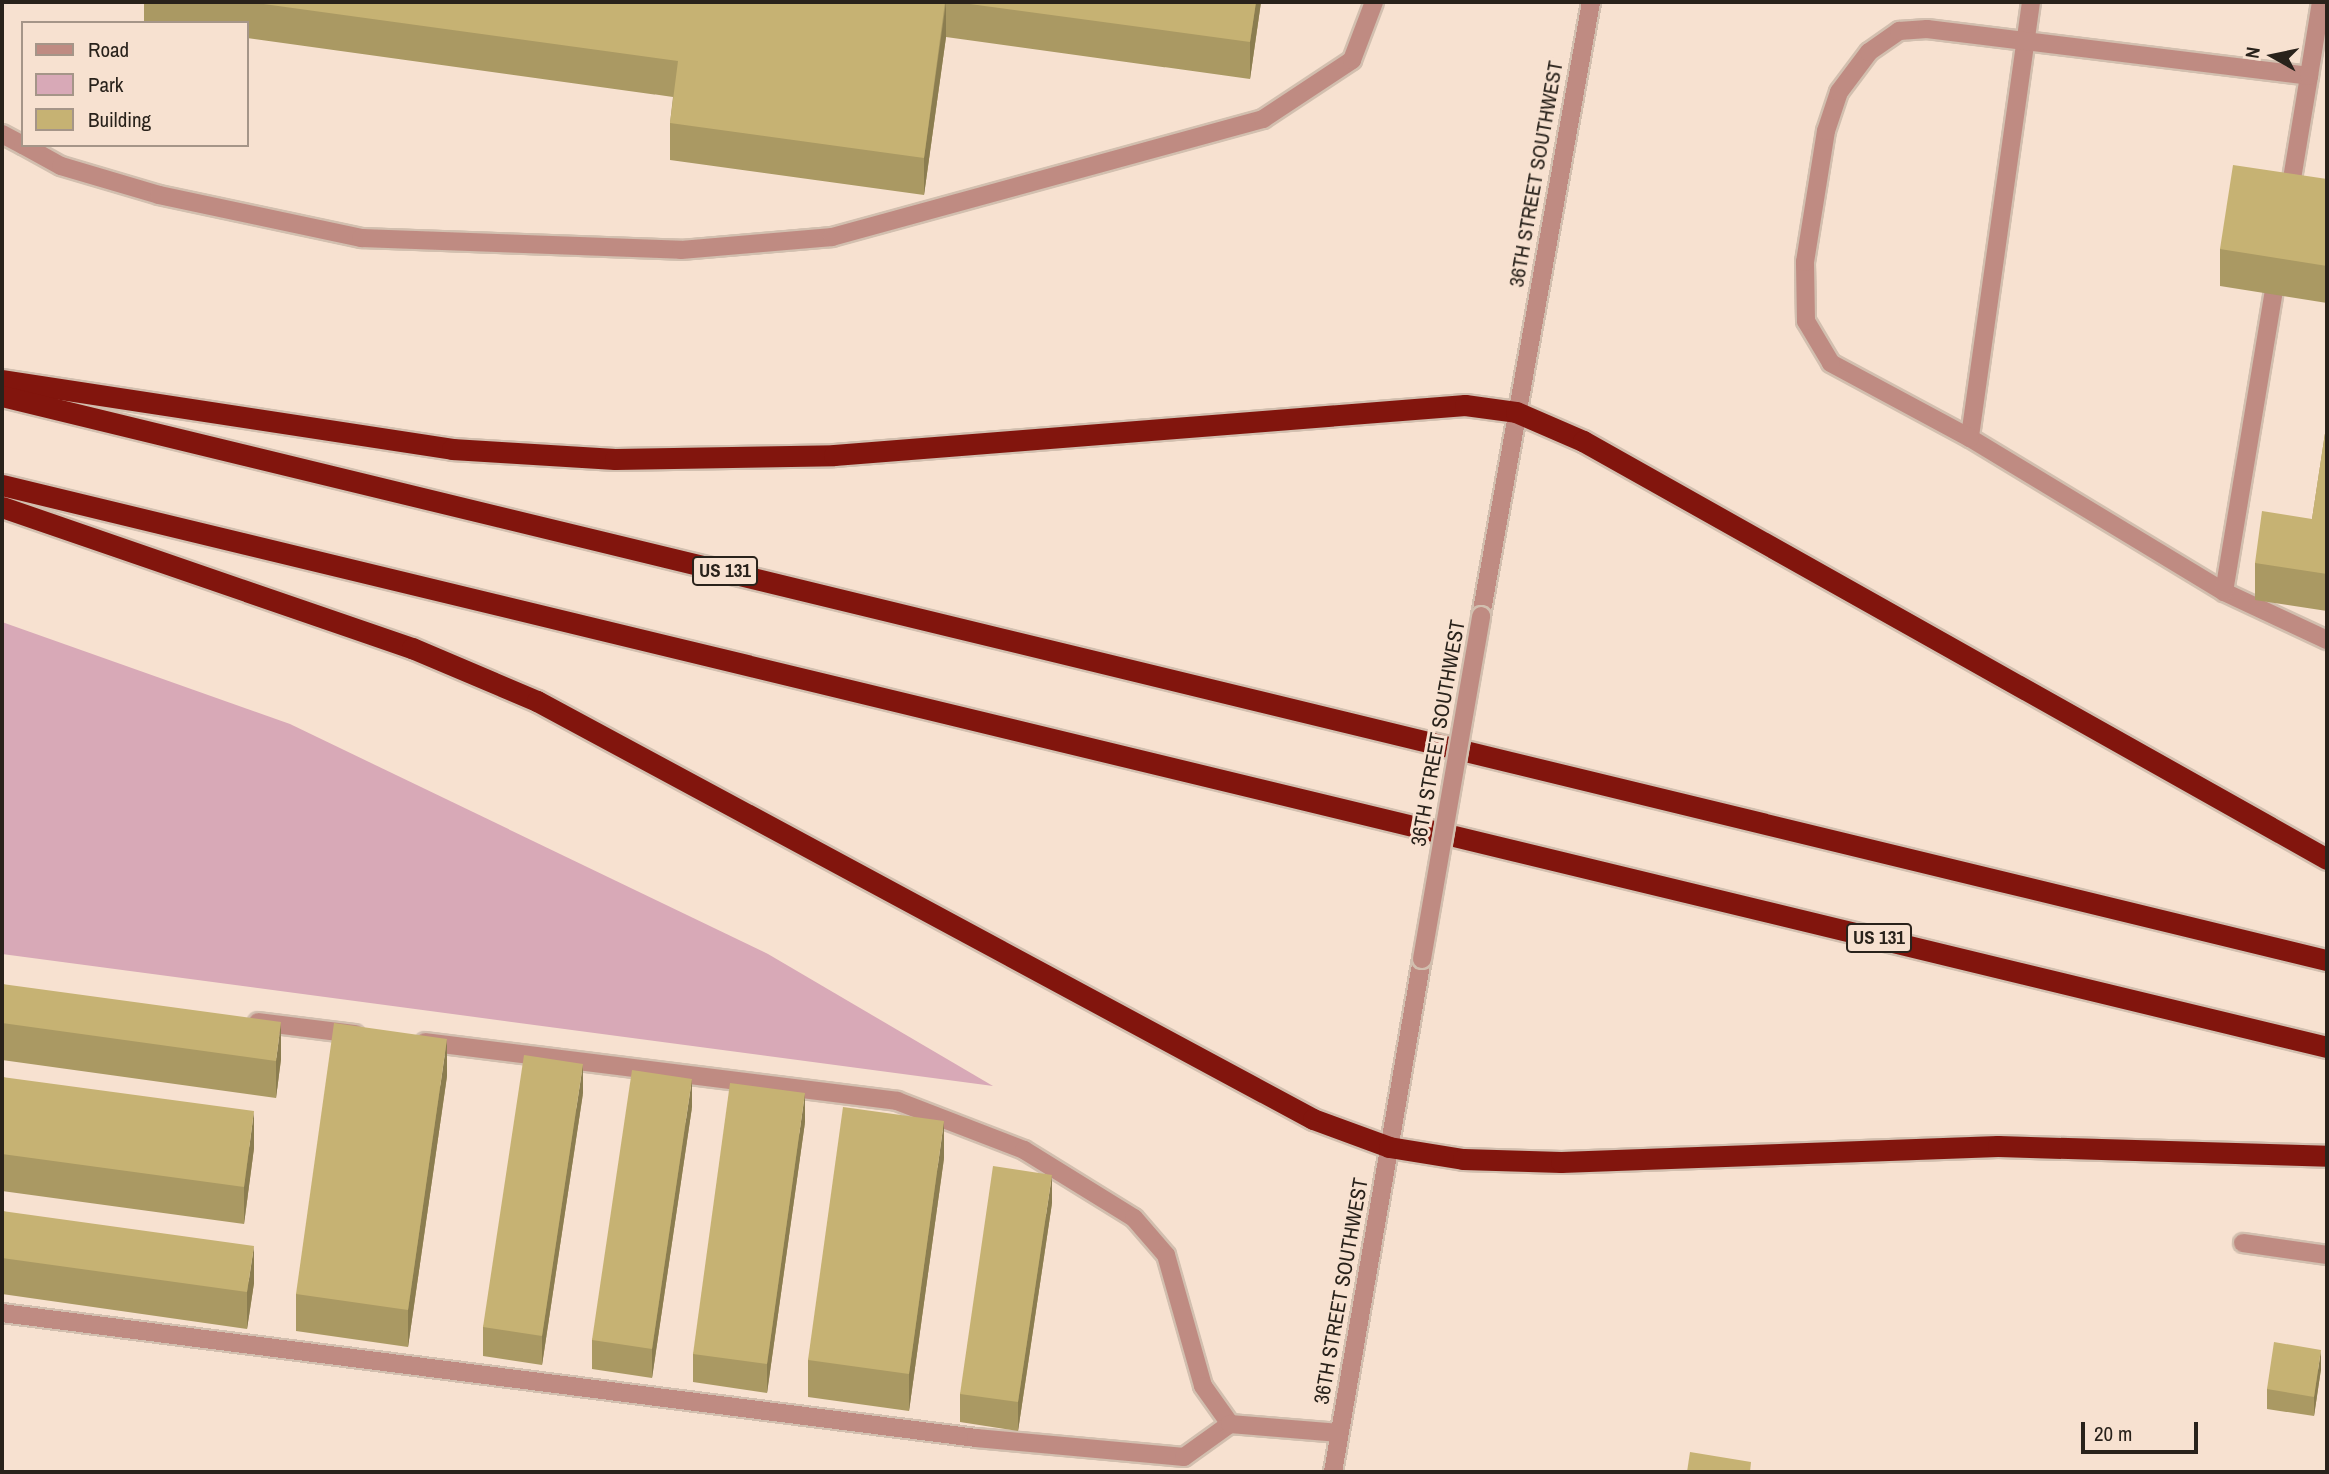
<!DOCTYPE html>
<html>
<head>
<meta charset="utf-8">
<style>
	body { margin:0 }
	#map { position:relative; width:2329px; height:1474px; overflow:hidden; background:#f7e1d0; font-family:"Archivo Narrow",sans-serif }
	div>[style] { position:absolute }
	.green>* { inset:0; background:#d8a9b7 }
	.roads { filter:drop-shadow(2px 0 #d2bfaf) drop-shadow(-2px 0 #d2bfaf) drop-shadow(0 2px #d2bfaf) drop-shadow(0 -2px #d2bfaf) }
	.minor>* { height:18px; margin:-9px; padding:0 9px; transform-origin:9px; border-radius:9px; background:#bf8b82 }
	.highway>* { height:21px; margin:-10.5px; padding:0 10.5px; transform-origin:10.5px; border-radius:10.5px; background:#82150d }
	.bridges { filter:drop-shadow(2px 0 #d2bfaf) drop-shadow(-2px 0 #d2bfaf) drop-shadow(0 2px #d2bfaf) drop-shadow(0 -2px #d2bfaf) }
	.minor-bridge>* { height:18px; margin:-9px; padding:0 9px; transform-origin:9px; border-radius:9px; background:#bf8b82 }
	.wall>* { inset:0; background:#aa9963 }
	.shaded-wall>* { inset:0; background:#8b7d50 }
	.building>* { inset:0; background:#c6b273 }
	span { translate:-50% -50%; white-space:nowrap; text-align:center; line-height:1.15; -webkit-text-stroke:6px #f7e1d0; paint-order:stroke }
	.shield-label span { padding:2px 5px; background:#f7e1d0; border:2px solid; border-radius:5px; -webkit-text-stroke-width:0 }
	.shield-label { font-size:19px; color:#29221b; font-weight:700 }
	.street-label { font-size:21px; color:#29221b }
	.frame { position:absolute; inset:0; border:4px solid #29221b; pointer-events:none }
	.legend { position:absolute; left:21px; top:21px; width:228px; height:126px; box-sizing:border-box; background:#f7e1d0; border:2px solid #a59588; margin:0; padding:9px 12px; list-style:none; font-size:21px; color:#29221b }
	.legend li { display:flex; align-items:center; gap:14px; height:35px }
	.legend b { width:35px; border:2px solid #a59588 }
	.north { position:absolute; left:2238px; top:21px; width:70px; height:70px; -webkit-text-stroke:5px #f7e1d0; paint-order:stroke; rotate:279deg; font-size:19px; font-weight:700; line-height:28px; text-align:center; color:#29221b }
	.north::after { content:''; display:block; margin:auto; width:24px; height:32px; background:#29221b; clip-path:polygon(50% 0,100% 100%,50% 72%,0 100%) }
	.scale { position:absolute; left:2081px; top:1422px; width:117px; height:32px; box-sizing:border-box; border:4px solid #29221b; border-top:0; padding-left:9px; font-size:21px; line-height:24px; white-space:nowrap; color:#29221b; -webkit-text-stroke:5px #f7e1d0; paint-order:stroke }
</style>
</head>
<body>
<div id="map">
	<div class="green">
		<i style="clip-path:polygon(2px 622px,290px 724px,768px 954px,993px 1086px,2px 954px)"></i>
	</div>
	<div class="roads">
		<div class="minor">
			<i style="left:2031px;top:2px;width:440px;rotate:98deg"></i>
			<i style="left:1970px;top:438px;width:297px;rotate:31.2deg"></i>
			<i style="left:2224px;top:592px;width:114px;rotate:25deg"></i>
			<i style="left:2px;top:134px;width:24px;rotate:28deg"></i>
			<i style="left:23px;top:145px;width:43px;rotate:28.9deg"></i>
			<i style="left:61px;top:166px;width:102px;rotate:16.5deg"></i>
			<i style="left:159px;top:195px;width:207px;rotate:12deg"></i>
			<i style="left:361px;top:238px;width:320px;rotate:2.1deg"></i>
			<i style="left:681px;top:250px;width:152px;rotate:-4.9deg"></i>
			<i style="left:832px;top:237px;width:447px;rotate:-15.3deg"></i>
			<i style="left:1263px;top:119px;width:107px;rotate:-33.5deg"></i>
			<i style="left:1352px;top:60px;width:62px;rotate:-69.2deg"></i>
			<i style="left:2289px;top:197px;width:123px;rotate:-80.6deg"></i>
			<i style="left:1970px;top:438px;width:158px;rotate:-151.7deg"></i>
			<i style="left:1831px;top:363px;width:49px;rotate:-120.8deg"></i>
			<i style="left:1806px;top:321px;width:59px;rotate:-91deg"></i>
			<i style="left:1805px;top:262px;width:133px;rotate:-80.9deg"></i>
			<i style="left:1826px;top:131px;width:41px;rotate:-71.6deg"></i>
			<i style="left:1839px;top:92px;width:50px;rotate:-53.1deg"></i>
			<i style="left:1869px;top:52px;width:37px;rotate:-35deg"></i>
			<i style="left:1899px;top:31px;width:28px;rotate:-4deg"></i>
			<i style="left:1927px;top:29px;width:385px;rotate:7deg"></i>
			<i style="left:2309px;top:76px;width:75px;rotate:-80.8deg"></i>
			<i style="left:2224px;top:592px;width:301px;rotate:-80.6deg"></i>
			<i style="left:1481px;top:616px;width:624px;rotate:-79.84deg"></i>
			<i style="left:258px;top:1022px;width:98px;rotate:7.1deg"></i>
			<i style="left:425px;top:1042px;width:476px;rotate:7.1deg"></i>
			<i style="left:897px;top:1101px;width:136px;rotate:21.1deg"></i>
			<i style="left:1024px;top:1150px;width:129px;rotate:31.7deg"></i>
			<i style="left:1134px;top:1218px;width:49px;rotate:49.1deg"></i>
			<i style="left:1166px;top:1255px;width:136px;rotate:74.2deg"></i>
			<i style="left:1203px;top:1386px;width:47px;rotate:54.6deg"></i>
			<i style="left:2243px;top:1243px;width:85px;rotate:8.1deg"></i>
			<i style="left:2px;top:1313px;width:982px;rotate:7.31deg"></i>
			<i style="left:976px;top:1438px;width:209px;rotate:5.2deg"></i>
			<i style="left:1184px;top:1457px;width:57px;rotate:-35.7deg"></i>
			<i style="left:1230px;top:1424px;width:110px;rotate:4.7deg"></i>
			<i style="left:1333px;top:1472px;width:521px;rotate:-80.16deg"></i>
		</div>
		<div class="highway">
			<i style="left:2px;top:380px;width:455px;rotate:8.7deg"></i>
			<i style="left:452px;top:449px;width:163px;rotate:3.5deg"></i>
			<i style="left:615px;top:459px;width:219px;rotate:-1deg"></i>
			<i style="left:834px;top:455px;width:633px;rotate:-4.53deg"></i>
			<i style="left:1465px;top:405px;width:51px;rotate:7.8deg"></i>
			<i style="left:1516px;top:412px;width:73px;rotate:23.4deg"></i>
			<i style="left:1583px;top:441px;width:853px;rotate:29.33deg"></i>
			<i style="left:2px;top:396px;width:2392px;rotate:13.64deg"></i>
			<i style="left:2px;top:485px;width:2392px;rotate:13.59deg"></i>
			<i style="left:2px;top:507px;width:434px;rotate:19deg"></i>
			<i style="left:412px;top:648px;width:136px;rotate:23deg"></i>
			<i style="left:537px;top:701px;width:881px;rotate:28.31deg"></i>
			<i style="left:1313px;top:1119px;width:81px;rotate:20.2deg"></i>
			<i style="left:1389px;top:1147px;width:75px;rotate:9.2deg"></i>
			<i style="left:1463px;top:1159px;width:98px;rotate:1.8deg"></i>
			<i style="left:1561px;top:1162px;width:437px;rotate:-2.1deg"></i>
			<i style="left:1998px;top:1146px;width:329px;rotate:1.7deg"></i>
		</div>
	</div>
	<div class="bridges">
		<div class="minor-bridge">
			<i style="left:1422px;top:959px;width:348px;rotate:-80.2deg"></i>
		</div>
	</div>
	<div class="wall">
		<i style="clip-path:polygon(144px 2px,1261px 2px,1250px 79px,946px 37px,924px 195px,670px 160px,670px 123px,673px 97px,247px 38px,247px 23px,144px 23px)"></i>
		<i style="clip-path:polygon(2327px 179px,2327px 303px,2220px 286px,2220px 249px)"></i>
		<i style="clip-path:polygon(2327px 420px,2327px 611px,2255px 600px,2255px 563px,2312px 519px)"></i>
		<i style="clip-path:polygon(2px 984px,281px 1059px,276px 1098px,2px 1060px)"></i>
		<i style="clip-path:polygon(447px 1076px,408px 1347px,296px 1331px,296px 1294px)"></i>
		<i style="clip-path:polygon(2px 1077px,254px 1148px,244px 1224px,2px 1191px)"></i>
		<i style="clip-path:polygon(583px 1093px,542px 1365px,483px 1356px,483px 1327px)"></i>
		<i style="clip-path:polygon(692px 1107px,652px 1378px,592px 1369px,592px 1340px)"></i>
		<i style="clip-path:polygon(805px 1122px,767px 1393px,693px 1382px,693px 1354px)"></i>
		<i style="clip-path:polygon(944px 1158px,909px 1411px,808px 1397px,808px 1360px)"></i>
		<i style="clip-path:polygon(1052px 1203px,1018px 1431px,960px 1422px,960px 1394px)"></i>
		<i style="clip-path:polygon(2px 1211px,254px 1283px,247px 1329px,2px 1294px)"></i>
		<i style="clip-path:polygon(2321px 1369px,2314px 1416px,2267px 1409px,2267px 1389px)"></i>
	</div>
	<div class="shaded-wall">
		<i style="clip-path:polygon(946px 2px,946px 37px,924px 195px,924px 158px)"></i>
		<i style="clip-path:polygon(1256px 2px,1261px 2px,1250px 79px,1250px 42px)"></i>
		<i style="clip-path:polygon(281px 1022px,281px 1059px,276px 1098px,276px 1061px)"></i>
		<i style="clip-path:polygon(447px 1039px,447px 1076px,408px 1347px,408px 1310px)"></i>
		<i style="clip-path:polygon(583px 1064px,583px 1093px,542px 1365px,542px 1336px)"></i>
		<i style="clip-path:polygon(692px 1079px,692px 1107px,652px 1378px,652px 1349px)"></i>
		<i style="clip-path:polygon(805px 1093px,805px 1122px,767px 1393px,767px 1364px)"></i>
		<i style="clip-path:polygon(254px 1111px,254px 1148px,244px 1224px,244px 1187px)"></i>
		<i style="clip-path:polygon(944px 1121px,944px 1158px,909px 1411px,909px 1374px)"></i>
		<i style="clip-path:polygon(1052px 1175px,1052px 1203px,1018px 1431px,1018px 1402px)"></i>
		<i style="clip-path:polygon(254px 1246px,254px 1283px,247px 1329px,247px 1292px)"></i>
		<i style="clip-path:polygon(2321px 1350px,2321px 1369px,2314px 1416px,2314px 1397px)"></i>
	</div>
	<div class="building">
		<i style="clip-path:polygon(249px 2px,945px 2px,924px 158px,670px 123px,678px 61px)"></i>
		<i style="clip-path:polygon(955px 2px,1256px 2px,1250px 42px)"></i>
		<i style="clip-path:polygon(2233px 165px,2327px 179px,2327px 266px,2220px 249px)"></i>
		<i style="clip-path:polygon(2327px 420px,2327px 574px,2255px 563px,2262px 511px,2312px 519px)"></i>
		<i style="clip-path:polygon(2px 984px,281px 1022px,276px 1061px,2px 1023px)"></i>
		<i style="clip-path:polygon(334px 1023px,447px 1039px,408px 1310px,296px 1294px)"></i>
		<i style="clip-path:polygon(524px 1055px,583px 1064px,542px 1336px,483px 1327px)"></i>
		<i style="clip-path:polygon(632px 1070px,692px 1079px,652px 1349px,592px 1340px)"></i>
		<i style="clip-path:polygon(2px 1077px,254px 1111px,244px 1187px,2px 1154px)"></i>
		<i style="clip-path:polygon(730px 1083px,805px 1093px,767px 1364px,693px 1354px)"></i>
		<i style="clip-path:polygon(843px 1107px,944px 1121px,909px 1374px,808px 1360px)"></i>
		<i style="clip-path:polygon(993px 1166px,1052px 1175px,1018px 1402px,960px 1394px)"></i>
		<i style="clip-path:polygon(2px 1211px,254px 1246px,247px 1292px,2px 1258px)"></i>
		<i style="clip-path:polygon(2274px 1342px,2321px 1350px,2314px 1397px,2267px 1389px)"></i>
		<i style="clip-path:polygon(1690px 1452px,1751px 1462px,1750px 1472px,1687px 1472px)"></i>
	</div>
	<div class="shield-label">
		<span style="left:725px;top:571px">US 131</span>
		<span style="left:1879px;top:938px">US 131</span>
	</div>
	<div class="street-label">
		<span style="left:1536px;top:174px;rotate:-80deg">36TH STREET SOUTHWEST</span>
		<span style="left:1438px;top:733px;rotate:-80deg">36TH STREET SOUTHWEST</span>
		<span style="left:1341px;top:1291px;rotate:-80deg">36TH STREET SOUTHWEST</span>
	</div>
	<div class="frame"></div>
	<ul class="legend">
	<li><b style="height:9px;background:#bf8b82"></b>Road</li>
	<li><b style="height:19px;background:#d8a9b7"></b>Park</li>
	<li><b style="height:19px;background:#c6b273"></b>Building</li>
	</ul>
	<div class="north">N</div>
	<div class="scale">20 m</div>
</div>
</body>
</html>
